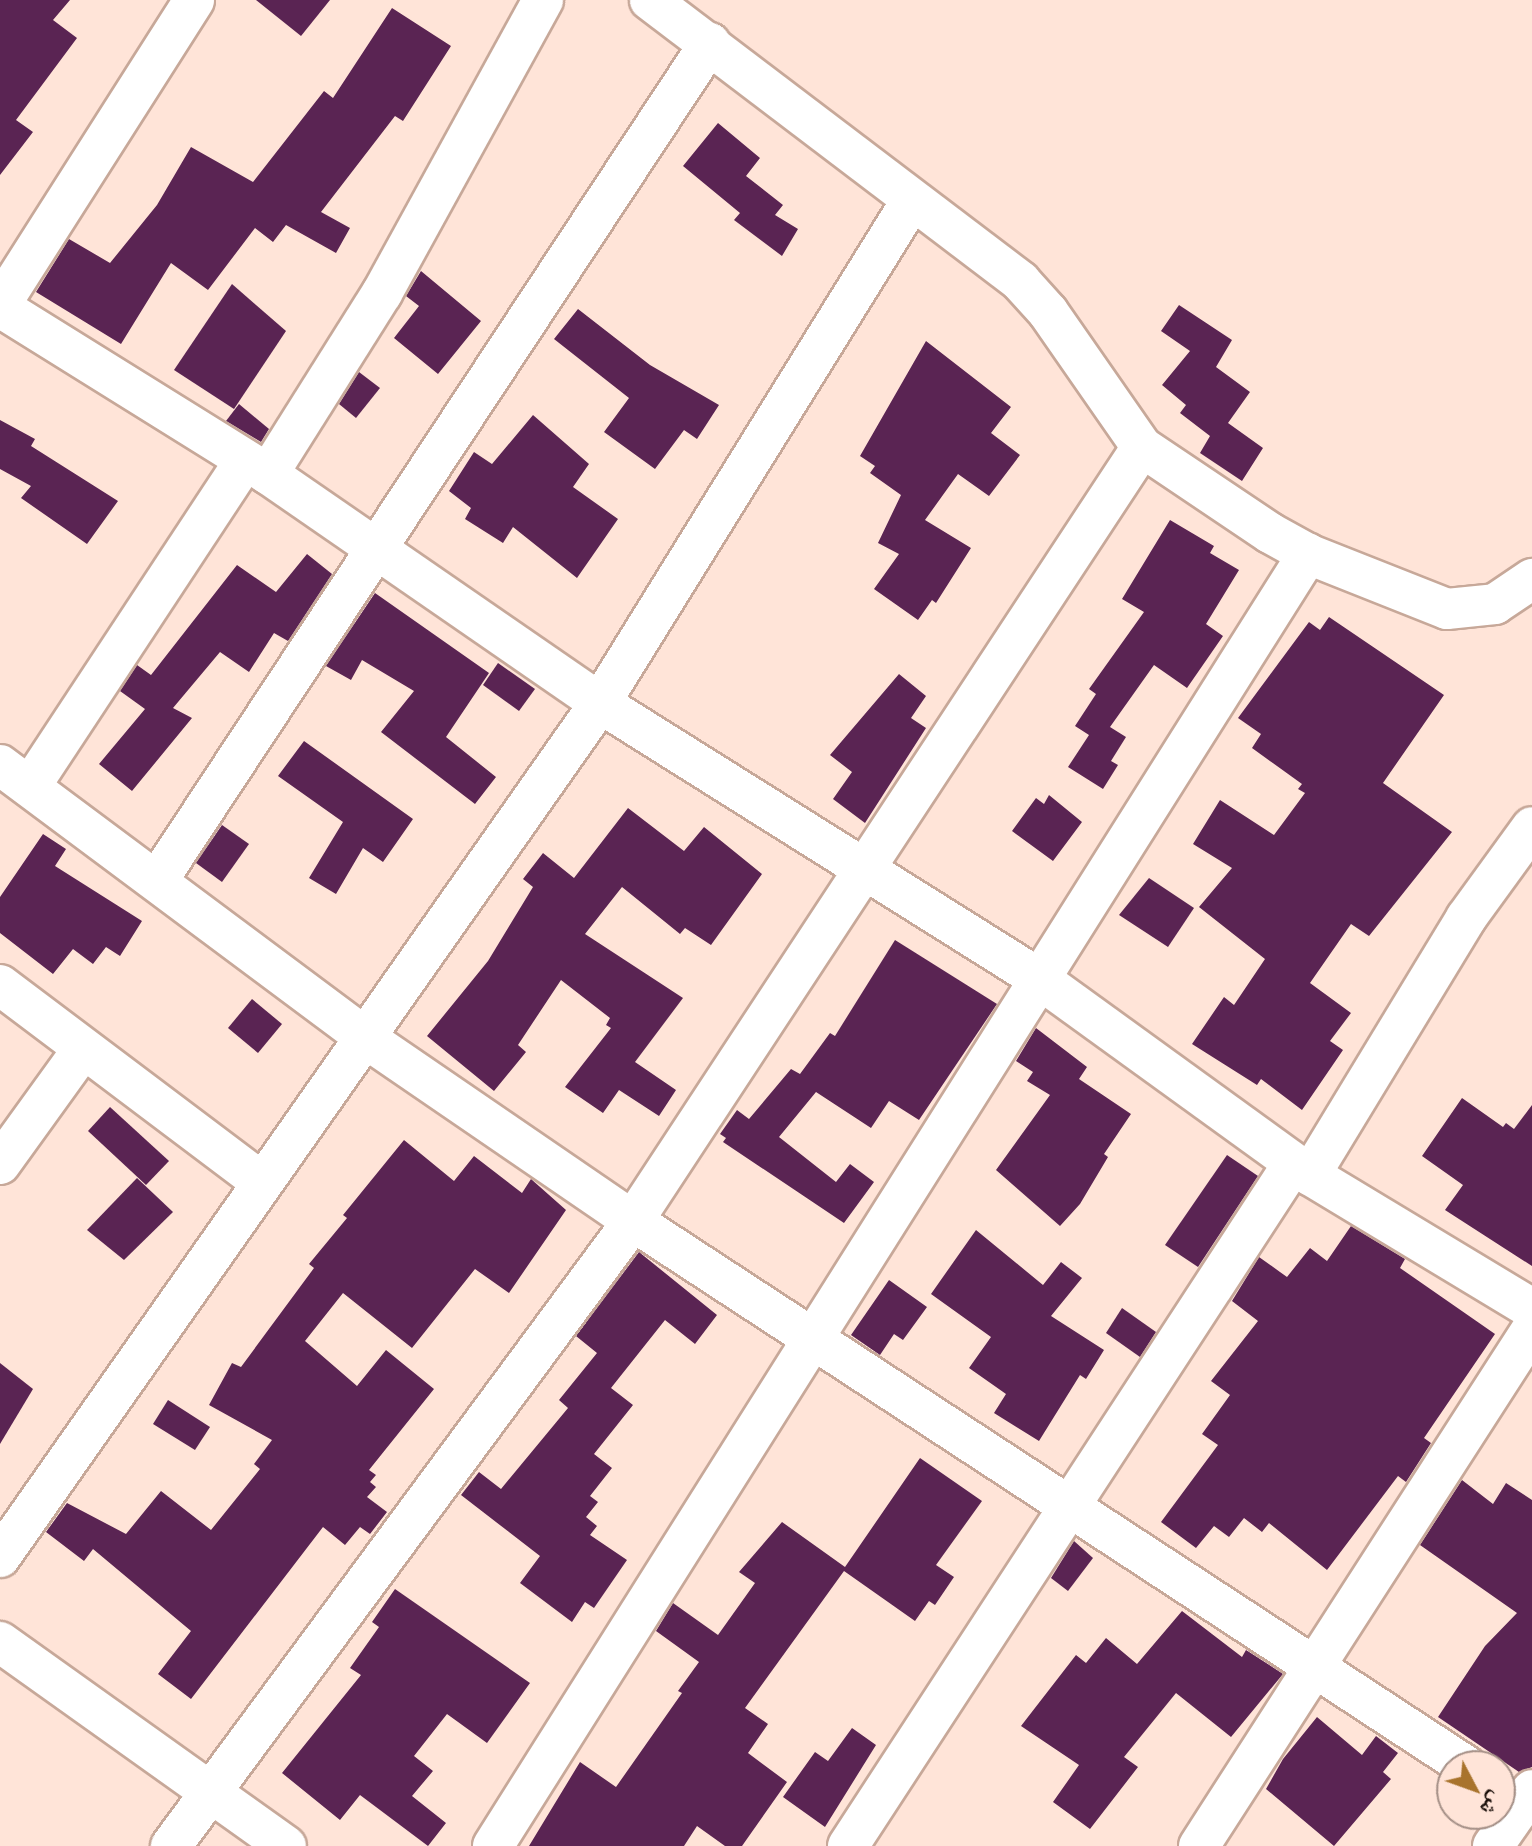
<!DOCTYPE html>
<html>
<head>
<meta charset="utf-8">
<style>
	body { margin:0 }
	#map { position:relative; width:1532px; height:1846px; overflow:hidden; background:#ffe4d8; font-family:"Golos Text","Noto Naskh Arabic",sans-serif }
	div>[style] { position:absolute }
	.building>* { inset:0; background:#5a2453 }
	.roads { filter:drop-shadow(2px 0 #c7a899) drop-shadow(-2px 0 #c7a899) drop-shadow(0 2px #c7a899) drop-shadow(0 -2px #c7a899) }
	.minor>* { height:40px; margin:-20px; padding:0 20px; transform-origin:20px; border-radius:20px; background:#fff }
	span { translate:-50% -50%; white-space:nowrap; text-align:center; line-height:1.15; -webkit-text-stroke:8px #ffe4d8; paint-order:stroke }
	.north { position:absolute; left:1436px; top:1750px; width:80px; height:80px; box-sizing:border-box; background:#ffe4d8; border:2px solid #a48f86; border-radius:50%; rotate:131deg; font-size:22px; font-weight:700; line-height:32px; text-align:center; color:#1b100b }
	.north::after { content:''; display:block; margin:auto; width:28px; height:36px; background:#a8732c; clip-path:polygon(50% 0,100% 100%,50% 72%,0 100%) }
</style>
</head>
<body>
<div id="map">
	<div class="building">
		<i style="clip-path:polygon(0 0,70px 0,53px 20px,77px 38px,16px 120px,33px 132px,0 175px)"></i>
		<i style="clip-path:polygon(256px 0,330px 0,301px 36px)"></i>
		<i style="clip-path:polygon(392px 8px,451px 46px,403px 121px,395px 116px,321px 212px,350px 228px,336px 253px,286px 225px,273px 242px,255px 228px,208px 290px,171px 263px,121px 344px,36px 292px,69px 239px,110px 263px,157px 205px,191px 147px,253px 182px,324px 91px,333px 98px)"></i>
		<i style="clip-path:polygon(718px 123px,760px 158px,746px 176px,783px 205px,775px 215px,798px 229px,782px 256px,734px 220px,740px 213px,683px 166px)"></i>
		<i style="clip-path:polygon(421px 271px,481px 321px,438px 374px,394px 338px,419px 306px,406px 296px)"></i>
		<i style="clip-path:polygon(232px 284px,286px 331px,234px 409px,174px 370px)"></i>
		<i style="clip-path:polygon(1179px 305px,1232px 340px,1216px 367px,1250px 392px,1228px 423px,1263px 448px,1242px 481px,1200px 453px,1210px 436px,1180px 413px,1186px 405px,1162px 385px,1190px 351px,1161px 331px)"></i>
		<i style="clip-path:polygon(578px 309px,650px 365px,719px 405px,697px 439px,684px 430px,655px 469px,604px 432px,629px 398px,554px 339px)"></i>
		<i style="clip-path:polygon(926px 341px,1011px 407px,991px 433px,1020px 455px,989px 496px,958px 474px,925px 520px,971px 548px,936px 603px,932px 600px,918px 620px,874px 589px,899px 554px,878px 543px,901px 495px,870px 473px,875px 466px,860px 456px)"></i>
		<i style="clip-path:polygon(359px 372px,380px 388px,356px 418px,339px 404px)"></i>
		<i style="clip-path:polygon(239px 404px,269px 429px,261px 442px,226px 421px)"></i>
		<i style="clip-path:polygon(533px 415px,589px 464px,573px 487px,618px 519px,577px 578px,513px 527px,503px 543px,465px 519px,471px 508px,449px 491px,474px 452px,492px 464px)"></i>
		<i style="clip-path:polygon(0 420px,35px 439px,31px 446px,118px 501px,87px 544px,21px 498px,31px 486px,0 469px)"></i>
		<i style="clip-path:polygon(1170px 520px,1214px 546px,1210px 553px,1239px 570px,1206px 624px,1223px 636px,1187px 688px,1154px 665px,1110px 727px,1126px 737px,1111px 761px,1118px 765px,1103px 789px,1068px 767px,1089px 735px,1075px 726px,1096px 694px,1089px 689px,1144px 612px,1122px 599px)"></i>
		<i style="clip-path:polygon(307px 554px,332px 574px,288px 641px,274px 633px,249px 672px,220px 652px,173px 708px,192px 718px,132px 791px,99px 764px,145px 709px,120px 691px,137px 665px,151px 675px,237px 565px,276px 592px)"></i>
		<i style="clip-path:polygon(375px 593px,489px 673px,446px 737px,496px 777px,475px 804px,381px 732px,414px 691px,362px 660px,351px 680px,326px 666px)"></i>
		<i style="clip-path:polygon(1329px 617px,1444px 695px,1383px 783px,1452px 832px,1369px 936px,1351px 924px,1310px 983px,1351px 1013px,1330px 1041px,1343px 1050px,1302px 1110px,1261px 1079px,1257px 1085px,1192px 1044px,1224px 997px,1234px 1005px,1265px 959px,1199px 907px,1232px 868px,1193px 844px,1220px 800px,1274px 835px,1305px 793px,1298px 789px,1302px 784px,1252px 748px,1261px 734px,1238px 718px,1309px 622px,1320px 630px)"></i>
		<i style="clip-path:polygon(498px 663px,535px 689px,519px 711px,483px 685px)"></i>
		<i style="clip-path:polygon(899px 674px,926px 696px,911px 718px,926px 728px,865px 823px,833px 799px,852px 772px,830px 755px)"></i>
		<i style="clip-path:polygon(304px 741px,413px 819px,383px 862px,363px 848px,336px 894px,309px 878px,343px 822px,278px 776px)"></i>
		<i style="clip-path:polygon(1049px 795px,1082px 822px,1053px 861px,1012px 831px,1036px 798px,1044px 804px)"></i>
		<i style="clip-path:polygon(628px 808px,684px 851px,704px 827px,762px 874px,711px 945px,685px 928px,680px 934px,622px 887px,585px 934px,683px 998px,635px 1062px,676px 1090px,659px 1116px,619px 1090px,603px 1113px,565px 1087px,611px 1028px,606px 1025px,610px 1018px,561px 980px,518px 1045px,526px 1052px,494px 1091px,427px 1036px,488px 961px,533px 887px,523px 879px,543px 853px,574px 878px)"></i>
		<i style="clip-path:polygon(222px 825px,249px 844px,222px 882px,196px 863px)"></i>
		<i style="clip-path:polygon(43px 834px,66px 849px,55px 866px,142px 921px,120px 956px,106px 947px,93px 964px,73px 949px,53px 974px,0 933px,0 897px)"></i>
		<i style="clip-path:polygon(1149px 878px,1194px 908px,1168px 947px,1119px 915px)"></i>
		<i style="clip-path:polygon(895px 940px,997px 1004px,919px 1120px,889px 1101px,871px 1128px,816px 1092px,779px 1137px,836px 1182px,850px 1164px,874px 1182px,844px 1223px,723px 1142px,726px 1138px,720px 1134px,737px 1110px,749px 1119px,791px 1069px,800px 1074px,830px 1033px,835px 1036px)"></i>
		<i style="clip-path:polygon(252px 999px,282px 1024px,258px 1053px,228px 1028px)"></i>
		<i style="clip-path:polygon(1036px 1028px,1087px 1067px,1079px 1079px,1131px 1114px,1104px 1154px,1108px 1157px,1080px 1204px,1060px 1226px,996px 1170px,1050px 1095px,1027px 1081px,1033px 1072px,1016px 1061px)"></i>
		<i style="clip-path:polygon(1462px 1098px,1503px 1127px,1506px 1123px,1514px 1129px,1532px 1105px,1532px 1266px,1445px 1210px,1463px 1185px,1422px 1156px)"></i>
		<i style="clip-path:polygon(110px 1107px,169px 1161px,146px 1185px,88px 1131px)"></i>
		<i style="clip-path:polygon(404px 1140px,454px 1181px,474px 1156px,522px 1193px,531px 1179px,566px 1210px,509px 1293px,475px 1269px,412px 1348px,343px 1293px,305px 1341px,357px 1386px,386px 1350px,434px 1389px,369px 1470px,376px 1475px,370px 1482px,376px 1487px,367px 1497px,387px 1512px,370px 1534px,360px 1527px,345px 1545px,323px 1527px,191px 1699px,158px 1674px,191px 1631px,93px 1549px,84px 1561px,46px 1532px,67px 1503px,126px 1534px,161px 1491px,211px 1530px,260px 1469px,254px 1464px,272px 1440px,209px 1405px,232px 1363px,241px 1367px,314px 1268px,309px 1264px,347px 1218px,343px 1215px)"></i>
		<i style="clip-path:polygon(1227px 1155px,1258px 1176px,1198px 1267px,1165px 1245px)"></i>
		<i style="clip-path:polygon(137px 1178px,173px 1212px,124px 1260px,87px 1230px)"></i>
		<i style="clip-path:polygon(1351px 1226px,1405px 1259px,1400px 1268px,1495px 1334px,1424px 1438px,1431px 1443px,1406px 1482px,1398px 1476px,1327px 1570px,1269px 1523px,1262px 1532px,1244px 1518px,1229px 1537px,1214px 1526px,1196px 1548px,1161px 1522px,1218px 1445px,1202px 1434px,1230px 1395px,1211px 1381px,1258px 1321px,1232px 1301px,1259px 1257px,1287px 1277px,1310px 1248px,1327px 1261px)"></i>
		<i style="clip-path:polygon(976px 1230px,1043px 1285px,1061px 1262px,1082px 1278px,1051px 1316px,1104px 1350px,1086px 1379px,1080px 1375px,1039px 1441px,994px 1413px,1006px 1394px,969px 1368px,991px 1337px,931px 1294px)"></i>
		<i style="clip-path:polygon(639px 1252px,717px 1315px,695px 1344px,665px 1320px,611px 1388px,633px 1405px,594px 1454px,612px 1468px,590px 1496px,598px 1502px,586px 1517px,597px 1526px,590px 1535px,627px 1560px,594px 1608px,585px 1602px,572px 1622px,520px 1583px,540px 1556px,461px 1495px,479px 1472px,501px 1489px,568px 1408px,559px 1400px,597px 1353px,576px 1336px)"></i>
		<i style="clip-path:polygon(889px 1280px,927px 1307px,903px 1340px,894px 1334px,880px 1355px,851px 1335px)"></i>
		<i style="clip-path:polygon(1122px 1308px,1156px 1332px,1140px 1357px,1106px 1333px)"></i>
		<i style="clip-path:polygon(0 1363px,33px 1389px,0 1444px)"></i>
		<i style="clip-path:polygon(168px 1400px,210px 1427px,195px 1450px,153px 1424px)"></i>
		<i style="clip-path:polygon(920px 1458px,982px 1501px,936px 1565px,954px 1577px,935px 1605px,929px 1601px,915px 1621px,844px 1571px,745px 1708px,768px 1724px,748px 1753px,787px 1782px,742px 1846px,725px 1846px,697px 1826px,684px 1846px,529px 1846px,580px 1762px,616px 1787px,682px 1693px,678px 1691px,699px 1662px,656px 1631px,673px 1603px,718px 1635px,755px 1583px,739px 1572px,782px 1522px,845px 1567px)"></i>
		<i style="clip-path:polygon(1462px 1480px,1493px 1504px,1506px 1483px,1532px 1500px,1532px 1767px,1519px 1772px,1438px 1717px,1485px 1646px,1517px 1613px,1420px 1545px)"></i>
		<i style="clip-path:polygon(1074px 1541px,1093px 1558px,1068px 1591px,1051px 1578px)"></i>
		<i style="clip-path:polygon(395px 1589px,530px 1683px,487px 1743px,447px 1714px,414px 1756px,433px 1771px,412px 1796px,446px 1823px,428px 1846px,360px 1795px,340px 1820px,282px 1773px,361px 1675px,350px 1668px,379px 1627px,372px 1622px)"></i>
		<i style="clip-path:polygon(1182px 1611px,1242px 1657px,1246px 1650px,1283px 1674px,1231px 1737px,1176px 1693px,1124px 1757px,1138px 1767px,1090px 1829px,1053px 1802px,1079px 1765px,1021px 1726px,1076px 1655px,1086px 1663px,1106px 1638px,1137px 1664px)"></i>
		<i style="clip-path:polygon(1317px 1717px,1362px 1755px,1376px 1736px,1398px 1753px,1383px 1772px,1391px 1779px,1334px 1846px,1266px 1789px,1283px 1759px)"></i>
		<i style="clip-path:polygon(852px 1728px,876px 1745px,825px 1827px,783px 1797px,815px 1752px,828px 1761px)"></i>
	</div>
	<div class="roads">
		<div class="minor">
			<i style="left:650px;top:0;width:465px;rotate:37.2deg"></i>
			<i style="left:1020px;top:281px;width:42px;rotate:47.9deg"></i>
			<i style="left:1048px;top:312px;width:165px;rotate:55.2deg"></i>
			<i style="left:1142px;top:447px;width:154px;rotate:33.9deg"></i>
			<i style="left:1270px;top:533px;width:43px;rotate:28.9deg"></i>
			<i style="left:1308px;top:554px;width:149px;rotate:21.6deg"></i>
			<i style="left:1447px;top:609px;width:48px;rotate:-5.9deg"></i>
			<i style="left:1495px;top:604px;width:45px;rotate:-34deg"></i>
			<i style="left:0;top:305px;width:361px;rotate:-57.5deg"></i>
			<i style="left:0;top:307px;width:316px;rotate:31.9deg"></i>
			<i style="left:268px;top:474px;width:403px;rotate:34.6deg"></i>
			<i style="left:600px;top:703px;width:521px;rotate:32.13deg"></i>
			<i style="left:1041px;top:980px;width:332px;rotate:35.9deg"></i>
			<i style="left:1310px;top:1175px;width:259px;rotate:31.1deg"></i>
			<i style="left:268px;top:474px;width:214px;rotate:-57.8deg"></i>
			<i style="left:382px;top:293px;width:334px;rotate:-61.2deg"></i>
			<i style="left:0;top:765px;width:458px;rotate:36.7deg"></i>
			<i style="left:367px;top:1039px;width:322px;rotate:34.4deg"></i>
			<i style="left:633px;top:1221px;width:995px;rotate:33.2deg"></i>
			<i style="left:31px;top:785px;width:389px;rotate:-56.6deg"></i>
			<i style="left:157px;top:881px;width:1004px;rotate:-56.58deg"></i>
			<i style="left:0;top:985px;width:327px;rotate:37deg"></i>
			<i style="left:0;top:1164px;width:142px;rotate:-54.2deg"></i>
			<i style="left:1310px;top:1175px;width:301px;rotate:-58.7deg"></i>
			<i style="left:1466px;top:918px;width:112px;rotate:-54deg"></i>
			<i style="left:0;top:1557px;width:1044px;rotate:-54.91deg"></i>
			<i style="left:600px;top:703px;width:592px;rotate:-58.19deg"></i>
			<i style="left:0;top:1642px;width:351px;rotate:35.5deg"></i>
			<i style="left:171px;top:1846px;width:777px;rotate:-53.53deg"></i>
			<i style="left:633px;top:1221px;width:926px;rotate:-56.67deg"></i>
			<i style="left:493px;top:1846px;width:1528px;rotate:-57.76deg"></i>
			<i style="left:848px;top:1846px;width:814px;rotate:-56.88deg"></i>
			<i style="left:1199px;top:1846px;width:615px;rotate:-57.21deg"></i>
			<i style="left:1493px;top:1846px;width:68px;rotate:-55.1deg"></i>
		</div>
	</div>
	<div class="north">ش</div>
</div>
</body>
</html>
